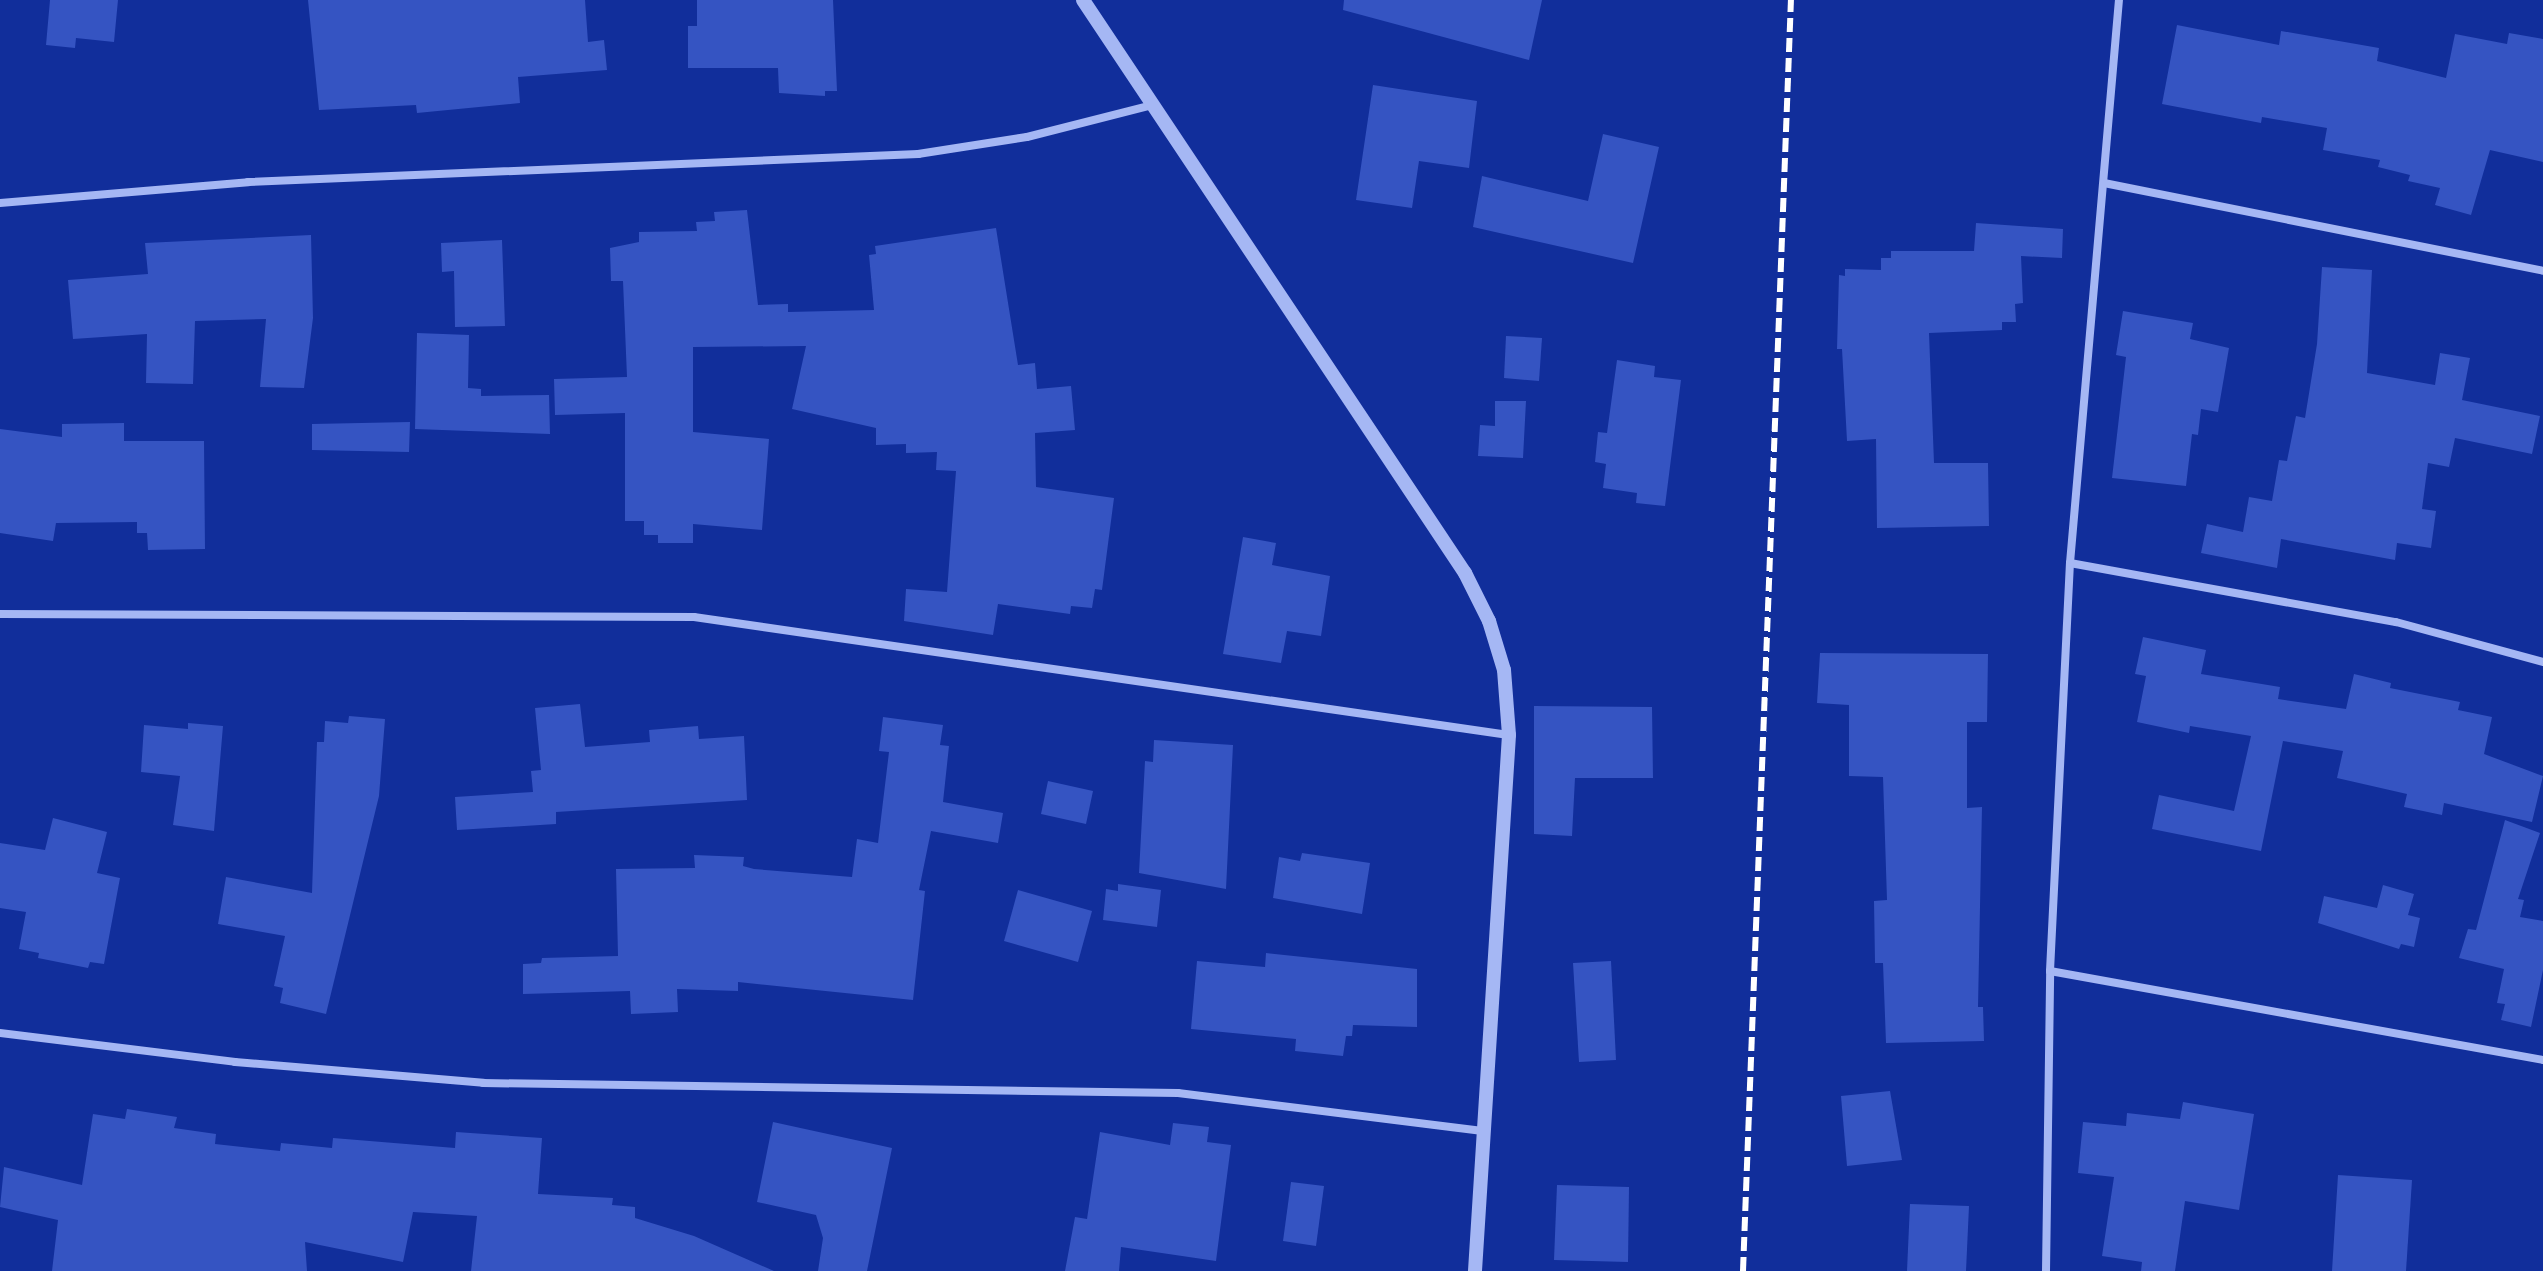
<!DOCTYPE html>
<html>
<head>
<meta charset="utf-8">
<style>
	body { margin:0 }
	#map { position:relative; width:2543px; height:1271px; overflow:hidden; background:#112e9b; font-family:Inter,sans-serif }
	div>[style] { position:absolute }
	.building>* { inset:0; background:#3554c2 }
	.minor>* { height:8px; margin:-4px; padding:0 4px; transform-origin:4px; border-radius:4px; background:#a5b7f4 }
	.tertiary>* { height:14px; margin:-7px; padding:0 7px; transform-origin:7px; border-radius:7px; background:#a5b7f4 }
	.rail>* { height:6px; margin-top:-3px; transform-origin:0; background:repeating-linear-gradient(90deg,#fff 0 14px,transparent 0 20px) }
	span { translate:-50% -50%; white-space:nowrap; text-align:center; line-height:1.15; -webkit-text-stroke:6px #112e9b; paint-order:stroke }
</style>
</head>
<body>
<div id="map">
	<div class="building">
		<i style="clip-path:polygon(50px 0,118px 0,114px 42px,76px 38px,75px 48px,46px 45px)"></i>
		<i style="clip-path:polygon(308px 0,585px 0,588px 42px,604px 40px,607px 70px,518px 77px,520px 103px,417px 113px,416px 105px,319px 110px)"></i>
		<i style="clip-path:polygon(697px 0,833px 0,837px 91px,825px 91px,825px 96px,779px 93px,778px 68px,688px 68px,688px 26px,697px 26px)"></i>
		<i style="clip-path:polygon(1344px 0,1542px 0,1529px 60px,1343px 10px)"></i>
		<i style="clip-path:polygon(2177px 25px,2279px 45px,2281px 31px,2379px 48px,2377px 61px,2446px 78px,2455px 34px,2507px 44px,2509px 33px,2543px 39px,2543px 162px,2490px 150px,2471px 215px,2435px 205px,2440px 188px,2408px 181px,2410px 175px,2378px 167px,2380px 160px,2323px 150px,2327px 128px,2262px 117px,2261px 123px,2162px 104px)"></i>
		<i style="clip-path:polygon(1373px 85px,1477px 101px,1469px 168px,1419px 161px,1412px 208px,1356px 200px)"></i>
		<i style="clip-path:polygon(1603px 134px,1659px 147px,1633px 263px,1473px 227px,1482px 176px,1588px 201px)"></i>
		<i style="clip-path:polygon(747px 210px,758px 305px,788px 304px,788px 312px,874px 310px,869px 255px,876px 254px,875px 246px,996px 228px,1018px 365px,1035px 363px,1037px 389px,1071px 386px,1075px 430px,1035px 433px,1036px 487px,1114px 498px,1102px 590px,1095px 589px,1092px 608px,1071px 606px,1070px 614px,998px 604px,993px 635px,904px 621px,906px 589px,947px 592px,956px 471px,936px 470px,937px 452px,906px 453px,906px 444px,876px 445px,876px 428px,792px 409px,806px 346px,693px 347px,693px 432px,769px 439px,762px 530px,693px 524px,693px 543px,658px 543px,658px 535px,644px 535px,644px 521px,625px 521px,625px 413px,555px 415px,554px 379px,627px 377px,623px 281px,611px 281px,610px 248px,639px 242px,639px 232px,697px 231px,696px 222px,715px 221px,714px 212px)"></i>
		<i style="clip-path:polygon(1976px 223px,2063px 229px,2062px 258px,2021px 256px,2023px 303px,2015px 304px,2016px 322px,2002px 322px,2002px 330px,1929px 333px,1934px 463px,1988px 463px,1989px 526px,1877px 528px,1876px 439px,1847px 441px,1842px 349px,1837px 349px,1839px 275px,1845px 276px,1845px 269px,1881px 270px,1881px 258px,1891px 258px,1891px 251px,1974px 251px)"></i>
		<i style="clip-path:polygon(311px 235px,313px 318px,304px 388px,260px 387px,266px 319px,195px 321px,193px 384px,146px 383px,147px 334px,73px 339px,68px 280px,148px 274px,145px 243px)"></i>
		<i style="clip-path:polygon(502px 240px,505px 326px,455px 327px,454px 271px,442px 272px,441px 243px)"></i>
		<i style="clip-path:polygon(2322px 267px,2372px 270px,2367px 373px,2435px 385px,2440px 353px,2470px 358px,2462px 400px,2540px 416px,2532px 454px,2455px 438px,2449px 467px,2428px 463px,2422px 509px,2436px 511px,2431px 548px,2397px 543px,2395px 560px,2281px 539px,2277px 568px,2201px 553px,2207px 524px,2243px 532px,2249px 497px,2272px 501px,2279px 460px,2287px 461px,2296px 416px,2305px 418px,2317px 344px)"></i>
		<i style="clip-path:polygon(2123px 311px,2193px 323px,2190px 339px,2229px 348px,2218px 412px,2201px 409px,2198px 435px,2192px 434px,2186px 486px,2112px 478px,2126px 357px,2116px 355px)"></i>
		<i style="clip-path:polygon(417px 333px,469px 335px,468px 388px,481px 389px,481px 396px,549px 395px,550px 434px,415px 429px)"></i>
		<i style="clip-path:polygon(1506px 336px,1542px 338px,1539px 381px,1504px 378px)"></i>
		<i style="clip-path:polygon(1617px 360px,1655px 366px,1654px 377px,1681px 380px,1665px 506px,1636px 503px,1637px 493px,1603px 488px,1606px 464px,1595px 462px,1598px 432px,1607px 433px)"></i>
		<i style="clip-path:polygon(1495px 401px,1526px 401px,1523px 458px,1478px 456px,1480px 425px,1495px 426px)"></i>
		<i style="clip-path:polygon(410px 422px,409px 452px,312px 450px,312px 424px)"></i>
		<i style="clip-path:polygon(124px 423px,124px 441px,204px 441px,205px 549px,148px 550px,147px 533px,137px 533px,137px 522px,56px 523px,53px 541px,0 533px,0 429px,62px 437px,62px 424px)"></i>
		<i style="clip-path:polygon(1243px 537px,1276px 543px,1272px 565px,1330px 576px,1321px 636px,1287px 631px,1281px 663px,1223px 654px)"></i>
		<i style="clip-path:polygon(2143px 637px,2206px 650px,2201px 674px,2280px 687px,2278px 699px,2346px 709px,2354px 674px,2391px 683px,2390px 688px,2460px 702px,2458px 710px,2492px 717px,2484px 754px,2543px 776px,2532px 822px,2444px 803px,2442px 815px,2404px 807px,2407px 794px,2337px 778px,2343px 751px,2283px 741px,2261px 851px,2152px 829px,2159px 795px,2234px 811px,2251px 736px,2190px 726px,2189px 733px,2137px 722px,2146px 676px,2135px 674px)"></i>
		<i style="clip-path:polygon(1820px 653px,1988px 654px,1987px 722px,1967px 722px,1967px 808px,1982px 807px,1978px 1007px,1983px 1007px,1984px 1041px,1886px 1043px,1883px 963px,1875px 963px,1874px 901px,1887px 900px,1883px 777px,1849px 776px,1849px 705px,1817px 703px)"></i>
		<i style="clip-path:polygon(580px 704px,585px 747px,650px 742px,649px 730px,698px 726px,699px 739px,744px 736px,747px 800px,556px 812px,556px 824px,457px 830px,455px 797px,533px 792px,531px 771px,541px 770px,535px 708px)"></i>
		<i style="clip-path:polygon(1534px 706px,1652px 707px,1653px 778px,1575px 778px,1572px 836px,1534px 834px)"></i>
		<i style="clip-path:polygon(349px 716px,385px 719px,379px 796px,326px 1014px,280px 1003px,283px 988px,274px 986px,285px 936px,218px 924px,226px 877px,312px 893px,317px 742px,324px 742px,325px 721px,348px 723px)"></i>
		<i style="clip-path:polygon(883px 717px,943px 725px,940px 745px,949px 746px,943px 802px,1003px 813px,998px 843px,931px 831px,919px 890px,925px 891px,913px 1000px,738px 982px,738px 991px,677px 989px,678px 1012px,631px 1014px,630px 991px,523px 994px,523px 964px,541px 963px,542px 958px,618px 956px,616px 869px,695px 868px,694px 855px,744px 857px,743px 866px,754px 869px,852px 877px,857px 839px,878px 843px,889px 752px,879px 751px)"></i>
		<i style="clip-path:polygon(188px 723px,223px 726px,214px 831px,173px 825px,180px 776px,141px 772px,144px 725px,188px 729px)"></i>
		<i style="clip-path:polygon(1154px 740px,1233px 745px,1226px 889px,1139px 873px,1145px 761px,1153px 762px)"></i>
		<i style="clip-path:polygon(1048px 781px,1093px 791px,1086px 824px,1041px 814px)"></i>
		<i style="clip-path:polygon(53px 818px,107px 832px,97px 873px,120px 878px,104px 964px,90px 962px,88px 968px,38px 958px,39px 953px,19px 949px,26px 912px,0 908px,0 843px,45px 850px)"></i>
		<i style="clip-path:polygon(2505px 820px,2540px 833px,2518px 899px,2524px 900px,2520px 917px,2543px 921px,2543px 970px,2531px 1027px,2501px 1020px,2505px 1004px,2497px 1003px,2504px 969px,2459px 958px,2468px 929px,2476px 930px)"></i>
		<i style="clip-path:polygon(1302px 853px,1370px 863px,1362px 914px,1273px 898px,1279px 857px,1300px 861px)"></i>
		<i style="clip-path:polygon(1118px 884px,1161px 890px,1157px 927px,1103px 920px,1106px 889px,1118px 891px)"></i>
		<i style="clip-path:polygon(2383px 885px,2414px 894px,2408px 915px,2420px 918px,2414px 947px,2401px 944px,2399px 949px,2318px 923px,2324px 896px,2377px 908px)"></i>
		<i style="clip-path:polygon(1018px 890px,1092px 911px,1078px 962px,1004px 941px)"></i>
		<i style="clip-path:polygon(1266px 953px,1417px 969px,1417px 1027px,1353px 1025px,1352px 1036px,1346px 1036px,1343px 1056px,1295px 1051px,1296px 1039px,1191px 1029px,1197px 961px,1265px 967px)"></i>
		<i style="clip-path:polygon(1611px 961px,1616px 1060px,1579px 1062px,1573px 963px)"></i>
		<i style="clip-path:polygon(1890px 1091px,1902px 1160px,1847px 1166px,1841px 1096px)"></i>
		<i style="clip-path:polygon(2183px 1102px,2254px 1114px,2239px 1210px,2185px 1201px,2175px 1271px,2141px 1271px,2142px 1262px,2102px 1256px,2114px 1177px,2078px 1173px,2083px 1122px,2126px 1126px,2127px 1113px,2180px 1119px)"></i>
		<i style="clip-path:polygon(127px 1109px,177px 1117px,174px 1128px,216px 1134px,215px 1144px,280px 1151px,281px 1143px,332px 1148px,333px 1138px,455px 1148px,456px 1132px,542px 1138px,538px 1194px,613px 1198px,612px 1205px,635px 1207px,635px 1218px,694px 1236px,774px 1271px,471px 1271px,477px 1216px,413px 1212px,403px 1262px,305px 1242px,307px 1271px,52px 1271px,58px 1220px,0 1207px,4px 1167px,82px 1185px,93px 1114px,125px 1119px)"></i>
		<i style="clip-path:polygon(773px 1122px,892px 1148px,867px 1271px,818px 1271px,823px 1238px,816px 1215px,757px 1202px)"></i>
		<i style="clip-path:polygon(1173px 1123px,1209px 1127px,1207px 1142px,1231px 1145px,1216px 1261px,1121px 1247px,1119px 1271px,1065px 1271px,1075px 1217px,1087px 1219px,1100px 1132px,1170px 1145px)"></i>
		<i style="clip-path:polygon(2338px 1175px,2412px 1180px,2406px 1271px,2332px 1271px)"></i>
		<i style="clip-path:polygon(1291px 1182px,1324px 1186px,1316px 1246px,1283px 1241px)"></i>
		<i style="clip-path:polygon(1557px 1185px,1629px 1187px,1628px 1262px,1554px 1260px)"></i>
		<i style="clip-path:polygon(1910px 1204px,1969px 1206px,1966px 1271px,1907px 1271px)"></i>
	</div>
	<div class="minor">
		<i style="left:2104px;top:183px;width:448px;rotate:11.3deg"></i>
		<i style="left:0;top:203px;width:249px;rotate:-4.8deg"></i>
		<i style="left:248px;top:182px;width:671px;rotate:-2.39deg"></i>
		<i style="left:918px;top:154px;width:110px;rotate:-8.9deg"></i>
		<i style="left:1027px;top:137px;width:130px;rotate:-14.3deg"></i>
		<i style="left:2070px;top:563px;width:331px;rotate:10.3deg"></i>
		<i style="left:2396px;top:622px;width:152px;rotate:15.2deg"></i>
		<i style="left:0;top:614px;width:694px;rotate:0.25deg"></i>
		<i style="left:694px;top:617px;width:823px;rotate:8.24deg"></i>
		<i style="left:2050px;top:971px;width:501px;rotate:10.23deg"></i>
		<i style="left:0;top:1033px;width:237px;rotate:7deg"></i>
		<i style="left:235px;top:1062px;width:249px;rotate:4.8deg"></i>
		<i style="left:483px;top:1083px;width:695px;rotate:0.82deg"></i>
		<i style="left:1178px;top:1093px;width:307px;rotate:7.1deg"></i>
		<i style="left:2046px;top:1271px;width:300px;rotate:-89.2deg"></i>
		<i style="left:2050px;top:971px;width:408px;rotate:-87.2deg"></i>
		<i style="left:2070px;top:563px;width:565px;rotate:-85.03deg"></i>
	</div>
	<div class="tertiary">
		<i style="left:1083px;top:0;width:689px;rotate:56.31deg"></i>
		<i style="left:1465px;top:573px;width:54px;rotate:63.4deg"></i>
		<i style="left:1489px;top:621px;width:51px;rotate:73deg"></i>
		<i style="left:1504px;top:670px;width:65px;rotate:85.6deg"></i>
		<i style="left:1509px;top:735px;width:537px;rotate:93.63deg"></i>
	</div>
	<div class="rail">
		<i style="left:1743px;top:1271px;width:1272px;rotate:-87.84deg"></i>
	</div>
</div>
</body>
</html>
